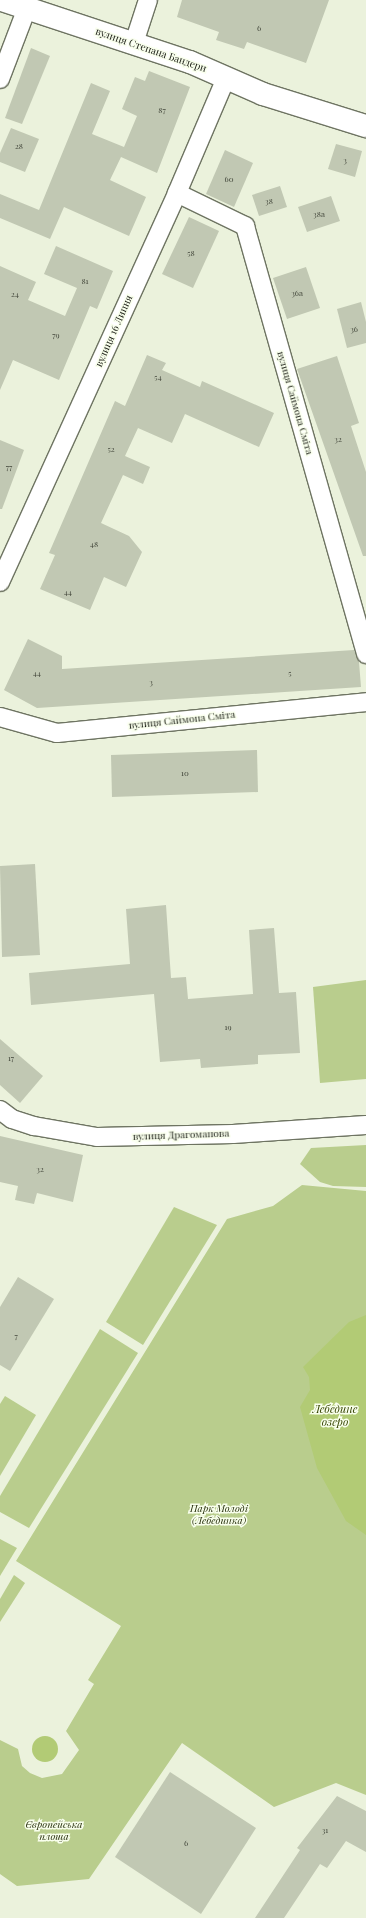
<!DOCTYPE html>
<html>
<head>
<meta charset="utf-8">
<style>
	body { margin:0 }
	#map { position:relative; width:366px; height:1918px; overflow:hidden; background:#ebf2dc; font-family:"Playfair Display",serif }
	div>[style] { position:absolute }
	.green>* { inset:0; background:#b9cd8d }
	.water>* { inset:0; background:#b2cb75 }
	.round { border-radius:50% }
	.building>* { inset:0; background:#c1c8b3 }
	.roads { filter:drop-shadow(1px 0 #6e7462) drop-shadow(-1px 0 #6e7462) drop-shadow(0 1px #6e7462) drop-shadow(0 -1px #6e7462) }
	.minor>* { height:18px; margin:-9px; padding:0 9px; transform-origin:9px; border-radius:9px; background:#fff }
	.major>* { height:22px; margin:-11px; padding:0 11px; transform-origin:11px; border-radius:11px; background:#fff }
	span { translate:-50% -50%; white-space:nowrap; text-align:center; line-height:1.15; -webkit-text-stroke:3px #f9ffed; paint-order:stroke }
	.number-label { font-size:8px; color:#42463a }
	.number-label span { -webkit-text-stroke-width:0 }
	.street-label { font-size:10px; color:#171a12 }
	.park-label { font-size:10px; color:#28310d; font-style:italic }
	.water-label { font-size:11px; color:#354401; font-style:italic }
</style>
</head>
<body>
<div id="map">
	<div class="green">
		<i style="clip-path:polygon(366px 980px,366px 1079px,320px 1083px,313px 987px)"></i>
		<i style="clip-path:polygon(366px 1145px,366px 1187px,333px 1186px,320px 1182px,300px 1164px,311px 1148px)"></i>
		<i style="clip-path:polygon(302px 1185px,366px 1191px,366px 1795px,336px 1783px,274px 1807px,182px 1743px,89px 1879px,17px 1886px,0 1874px,0 1740px,18px 1749px,22px 1766px,30px 1773px,42px 1778px,62px 1774px,79px 1750px,66px 1731px,94px 1684px,88px 1680px,121px 1626px,16px 1561px,227px 1219px,273px 1206px)"></i>
		<i style="clip-path:polygon(174px 1207px,217px 1225px,143px 1345px,106px 1322px)"></i>
		<i style="clip-path:polygon(100px 1329px,138px 1353px,29px 1528px,0 1512px,0 1496px)"></i>
		<i style="clip-path:polygon(5px 1396px,36px 1415px,0 1476px,0 1404px)"></i>
		<i style="clip-path:polygon(0 1539px,17px 1548px,0 1576px)"></i>
		<i style="clip-path:polygon(14px 1575px,25px 1583px,0 1622px,0 1599px)"></i>
	</div>
	<div class="water">
		<i style="clip-path:polygon(366px 1315px,366px 1535px,346px 1521px,317px 1468px,300px 1407px,310px 1390px,309px 1377px,303px 1367px,349px 1322px)"></i>
		<i class="round" style="left:32px;top:1736px;width:26px;height:26px"></i>
	</div>
	<div class="building">
		<i style="clip-path:polygon(182px 0,329px 0,306px 63px,247px 42px,244px 49px,216px 40px,219px 32px,177px 17px)"></i>
		<i style="clip-path:polygon(31px 48px,50px 56px,22px 124px,5px 118px)"></i>
		<i style="clip-path:polygon(149px 71px,190px 87px,157px 173px,121px 157px,110px 180px,146px 197px,129px 236px,64px 207px,50px 239px,0 218px,0 194px,39px 210px,91px 83px,110px 91px,92px 134px,124px 147px,137px 116px,122px 109px,135px 77px,145px 81px)"></i>
		<i style="clip-path:polygon(11px 128px,39px 139px,25px 172px,0 162px,0 153px)"></i>
		<i style="clip-path:polygon(336px 144px,362px 151px,355px 177px,328px 169px)"></i>
		<i style="clip-path:polygon(225px 150px,253px 163px,234px 207px,206px 194px)"></i>
		<i style="clip-path:polygon(280px 186px,287px 207px,259px 216px,252px 195px)"></i>
		<i style="clip-path:polygon(331px 196px,340px 221px,307px 232px,298px 207px)"></i>
		<i style="clip-path:polygon(189px 217px,219px 231px,193px 288px,162px 274px)"></i>
		<i style="clip-path:polygon(56px 246px,113px 271px,97px 309px,90px 306px,59px 380px,13px 360px,0 390px,0 266px,36px 282px,28px 300px,65px 316px,77px 288px,44px 274px)"></i>
		<i style="clip-path:polygon(306px 267px,320px 308px,287px 319px,273px 278px)"></i>
		<i style="clip-path:polygon(361px 302px,366px 322px,366px 343px,347px 348px,337px 309px)"></i>
		<i style="clip-path:polygon(147px 355px,166px 363px,162px 370px,200px 387px,202px 381px,274px 413px,259px 447px,185px 414px,172px 443px,138px 428px,125px 456px,150px 467px,143px 484px,123px 475px,101px 523px,129px 536px,142px 552px,126px 587px,104px 577px,90px 610px,40px 589px,55px 555px,49px 553px,115px 401px,125px 406px)"></i>
		<i style="clip-path:polygon(337px 356px,359px 423px,351px 426px,366px 472px,366px 556px,363px 556px,297px 369px)"></i>
		<i style="clip-path:polygon(0 440px,24px 450px,2px 509px,0 509px)"></i>
		<i style="clip-path:polygon(28px 639px,62px 656px,62px 669px,354px 650px,359px 662px,361px 687px,37px 708px,4px 690px)"></i>
		<i style="clip-path:polygon(257px 750px,258px 792px,112px 797px,111px 755px)"></i>
		<i style="clip-path:polygon(35px 864px,40px 955px,2px 957px,0 866px)"></i>
		<i style="clip-path:polygon(166px 905px,171px 978px,186px 977px,188px 999px,253px 994px,249px 930px,274px 928px,279px 993px,296px 992px,300px 1053px,258px 1055px,258px 1064px,201px 1068px,200px 1059px,160px 1062px,154px 994px,31px 1005px,29px 973px,130px 964px,126px 909px)"></i>
		<i style="clip-path:polygon(0 1039px,43px 1076px,20px 1103px,0 1085px)"></i>
		<i style="clip-path:polygon(0 1136px,83px 1155px,73px 1202px,37px 1193px,34px 1204px,15px 1200px,18px 1186px,0 1182px)"></i>
		<i style="clip-path:polygon(18px 1277px,54px 1299px,10px 1371px,0 1365px,0 1307px)"></i>
		<i style="clip-path:polygon(170px 1772px,256px 1828px,201px 1914px,115px 1857px)"></i>
		<i style="clip-path:polygon(337px 1796px,366px 1811px,366px 1852px,346px 1841px,327px 1868px,320px 1864px,284px 1918px,255px 1918px,300px 1850px,297px 1848px)"></i>
	</div>
	<div class="roads">
		<div class="minor">
			<i style="left:134px;top:43px;width:45px;rotate:-72deg"></i>
			<i style="left:0;top:79px;width:76px;rotate:-69.2deg"></i>
			<i style="left:177px;top:193px;width:76px;rotate:25.9deg"></i>
			<i style="left:245px;top:226px;width:445px;rotate:74.2deg"></i>
			<i style="left:0;top:582px;width:427px;rotate:-65.5deg"></i>
			<i style="left:177px;top:193px;width:125px;rotate:-66.9deg"></i>
			<i style="left:0;top:717px;width:59px;rotate:15.7deg"></i>
			<i style="left:57px;top:733px;width:311px;rotate:-5.7deg"></i>
			<i style="left:0;top:1110px;width:15px;rotate:37deg"></i>
			<i style="left:12px;top:1119px;width:23px;rotate:18deg"></i>
			<i style="left:34px;top:1126px;width:64px;rotate:9.9deg"></i>
			<i style="left:97px;top:1137px;width:136px;rotate:-1.3deg"></i>
			<i style="left:233px;top:1134px;width:133px;rotate:-3.9deg"></i>
		</div>
		<div class="major">
			<i style="left:2px;top:0;width:198px;rotate:18.3deg"></i>
			<i style="left:190px;top:62px;width:80px;rotate:23.7deg"></i>
			<i style="left:263px;top:94px;width:108px;rotate:17.3deg"></i>
		</div>
	</div>
	<div class="number-label">
		<span style="left:259px;top:28px">6</span>
		<span style="left:162px;top:110px">87</span>
		<span style="left:19px;top:146px">28</span>
		<span style="left:345px;top:160px">3</span>
		<span style="left:229px;top:179px">60</span>
		<span style="left:269px;top:201px">38</span>
		<span style="left:319px;top:214px">38а</span>
		<span style="left:191px;top:253px">58</span>
		<span style="left:85px;top:281px">81</span>
		<span style="left:297px;top:293px">36а</span>
		<span style="left:15px;top:294px">24</span>
		<span style="left:354px;top:329px">36</span>
		<span style="left:56px;top:335px">79</span>
		<span style="left:158px;top:377px">54</span>
		<span style="left:338px;top:439px">32</span>
		<span style="left:111px;top:449px">52</span>
		<span style="left:9px;top:467px">77</span>
		<span style="left:94px;top:544px">48</span>
		<span style="left:68px;top:592px">44</span>
		<span style="left:37px;top:673px">44</span>
		<span style="left:290px;top:673px">5</span>
		<span style="left:151px;top:682px">3</span>
		<span style="left:185px;top:773px">10</span>
		<span style="left:228px;top:1027px">19</span>
		<span style="left:11px;top:1058px">17</span>
		<span style="left:40px;top:1169px">32</span>
		<span style="left:16px;top:1336px">7</span>
		<span style="left:325px;top:1830px">31</span>
		<span style="left:186px;top:1843px">6</span>
	</div>
	<div class="street-label">
		<span style="left:151px;top:50px;rotate:19deg">вулиця Степана Бандери</span>
		<span style="left:114px;top:331px;rotate:-66deg">вулиця 16 Липня</span>
		<span style="left:295px;top:403px;rotate:74deg">вулиця Саймона Сміта</span>
		<span style="left:182px;top:720px;rotate:-6deg">вулиця Саймона Сміта</span>
		<span style="left:181px;top:1135px;rotate:-2deg">вулиця Драгоманова</span>
	</div>
	<div class="park-label">
		<span style="left:219px;top:1514px">Парк Молоді<br>(Лебединка)</span>
		<span style="left:54px;top:1830px">Європейська<br>площа</span>
	</div>
	<div class="water-label">
		<span style="left:335px;top:1416px">Лебедине<br>озеро</span>
	</div>
</div>
</body>
</html>
